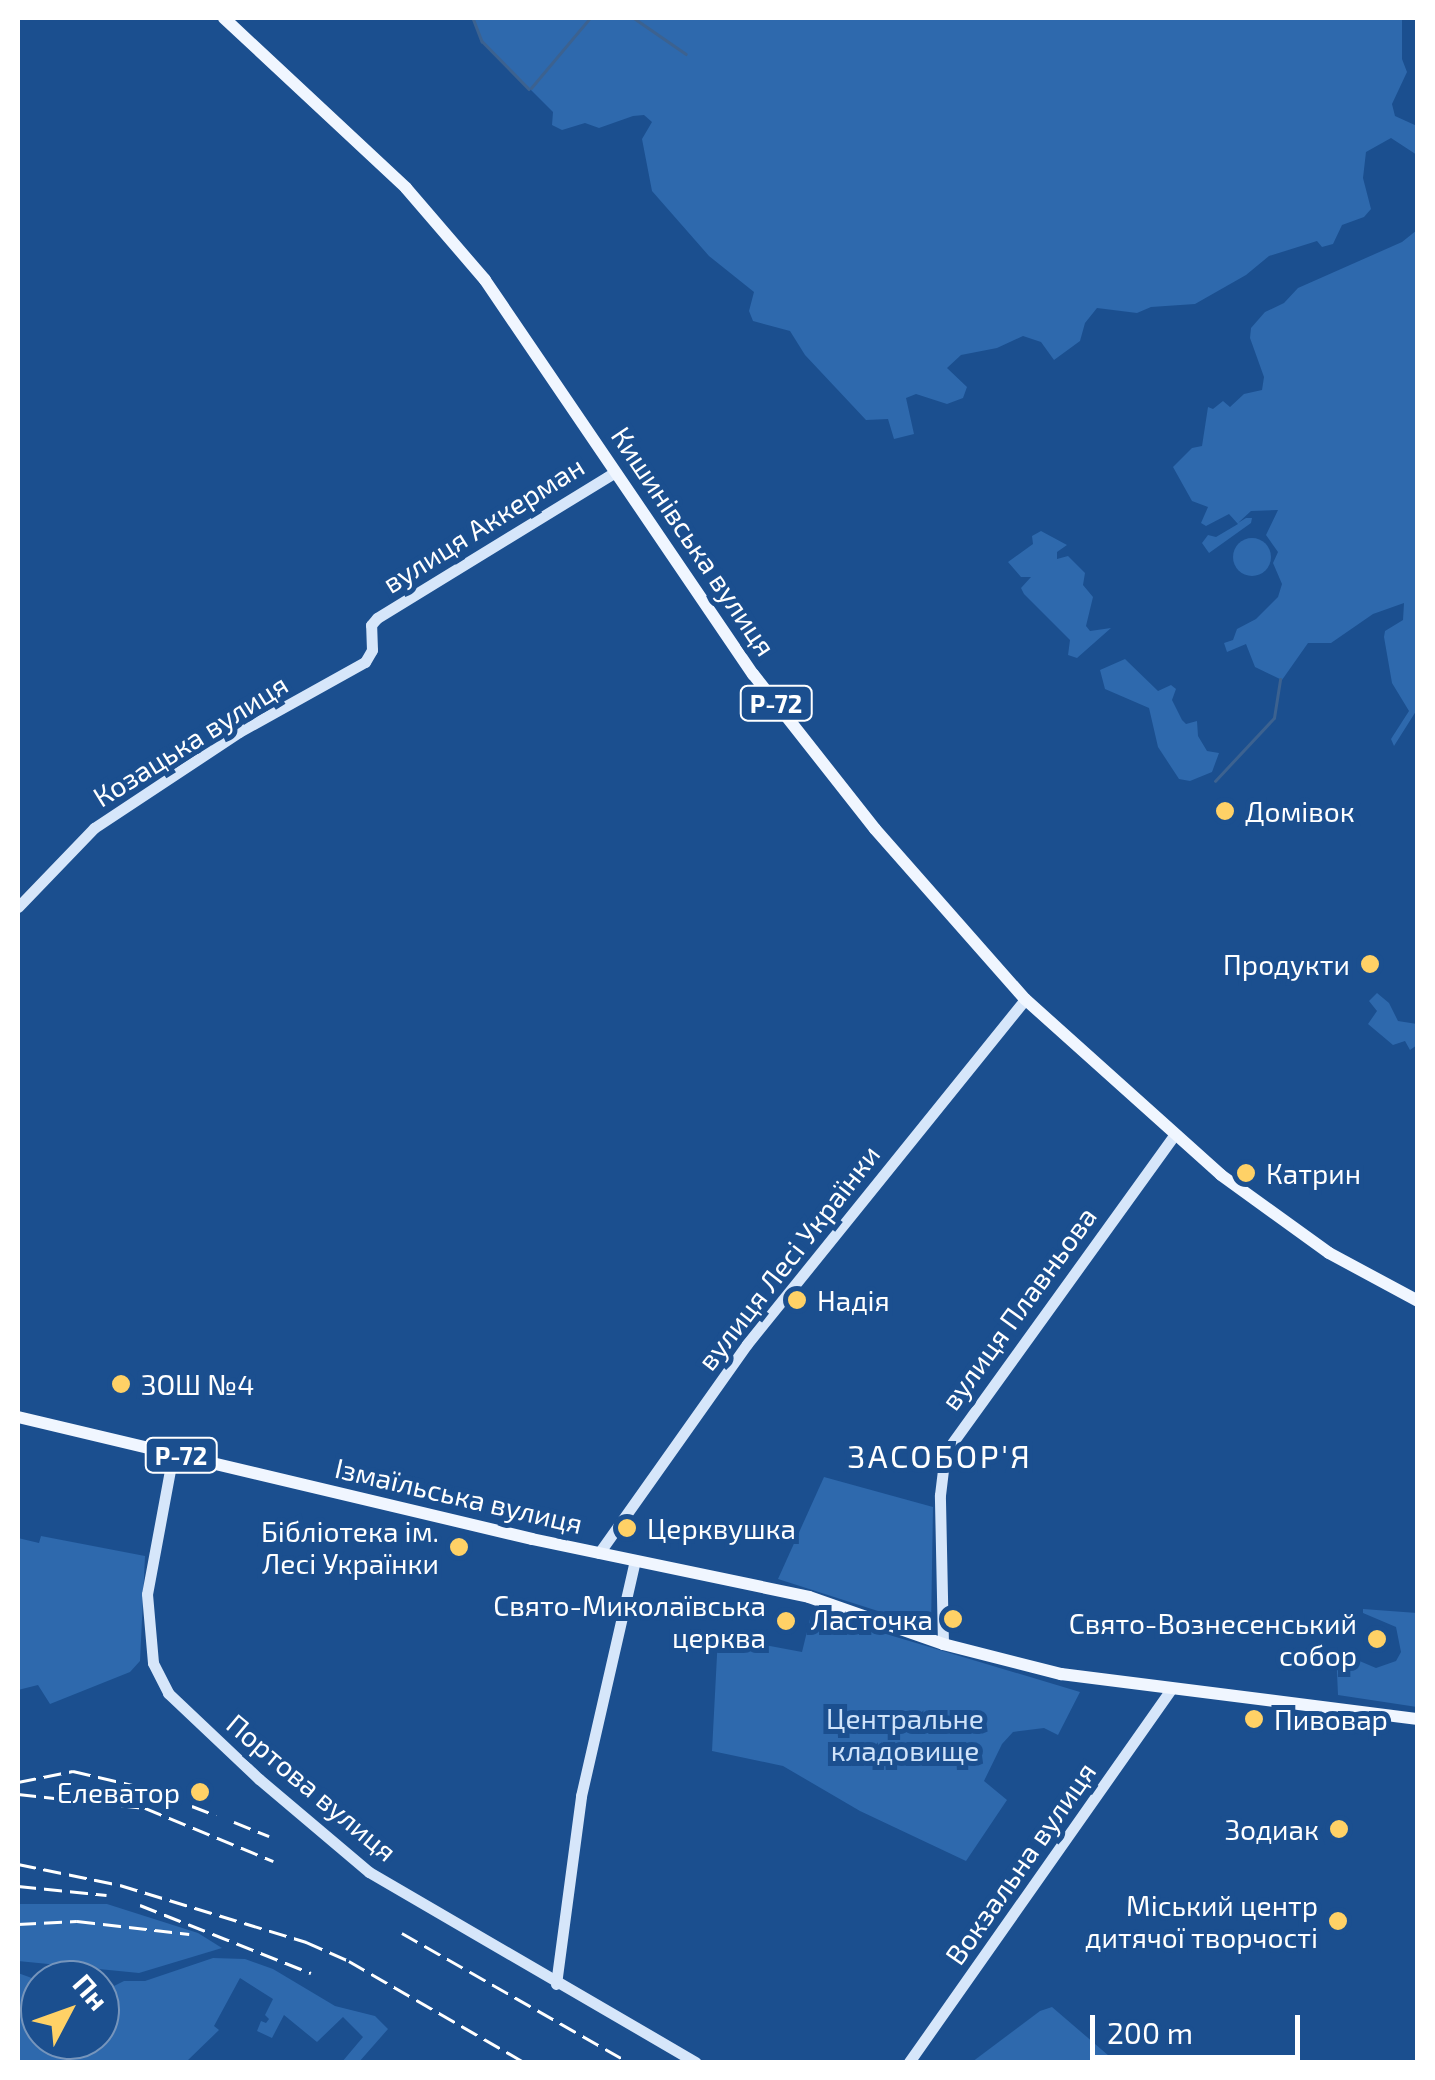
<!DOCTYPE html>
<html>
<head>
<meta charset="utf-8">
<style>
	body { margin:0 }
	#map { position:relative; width:1435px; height:2080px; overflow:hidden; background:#1b4f8f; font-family:"Exo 2",sans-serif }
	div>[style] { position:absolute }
	.green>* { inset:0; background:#2e69ad }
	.round { border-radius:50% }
	.stream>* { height:2.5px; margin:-1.25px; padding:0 1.25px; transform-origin:1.25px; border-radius:1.25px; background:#3c6290 }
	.secondary>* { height:11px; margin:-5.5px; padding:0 5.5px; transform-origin:5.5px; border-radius:5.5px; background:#d6e6fa }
	.primary>* { height:12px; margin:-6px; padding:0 6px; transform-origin:6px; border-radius:6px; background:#f0f6ff }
	.rail>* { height:2.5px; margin-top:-1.25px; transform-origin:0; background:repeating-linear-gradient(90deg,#fff 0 18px,transparent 0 26px) }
	.dots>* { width:28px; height:28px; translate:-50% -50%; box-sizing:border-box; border:5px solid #1b4f8f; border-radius:50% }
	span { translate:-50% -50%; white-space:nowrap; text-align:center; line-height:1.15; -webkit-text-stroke:10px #1b4f8f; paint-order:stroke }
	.shield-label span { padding:2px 8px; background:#1b4f8f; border:2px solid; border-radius:8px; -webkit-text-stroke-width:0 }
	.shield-label { font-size:25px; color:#fff; font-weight:700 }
	.street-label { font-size:28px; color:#fff }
	.poi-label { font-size:28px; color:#fff }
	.left { translate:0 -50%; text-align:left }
	.right { translate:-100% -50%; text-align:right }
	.park-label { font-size:28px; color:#cfe3fa }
	.quarter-label { font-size:32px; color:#fff; letter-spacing:2.5px }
	.frame { position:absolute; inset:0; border:20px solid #fff; pointer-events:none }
	.north { position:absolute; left:20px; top:1960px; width:100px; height:100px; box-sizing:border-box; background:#1b4f8f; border:2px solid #7695bc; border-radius:50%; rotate:49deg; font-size:28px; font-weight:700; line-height:40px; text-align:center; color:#fff }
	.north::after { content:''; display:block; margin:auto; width:35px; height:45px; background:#ffd166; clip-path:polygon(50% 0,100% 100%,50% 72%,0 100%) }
	.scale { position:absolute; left:1090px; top:2015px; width:210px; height:45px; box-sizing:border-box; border:5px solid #fff; border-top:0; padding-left:12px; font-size:30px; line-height:35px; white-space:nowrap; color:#fff; -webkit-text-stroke:8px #1b4f8f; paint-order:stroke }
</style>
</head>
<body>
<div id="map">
	<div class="green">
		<i style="clip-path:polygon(473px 18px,1402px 18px,1402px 59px,1407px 72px,1392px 104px,1395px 116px,1417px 126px,1417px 155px,1391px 138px,1366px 152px,1363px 178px,1371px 209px,1364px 217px,1342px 225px,1333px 244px,1322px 247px,1317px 241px,1269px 256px,1246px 275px,1195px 304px,1151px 307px,1137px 313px,1097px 308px,1085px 323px,1080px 341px,1054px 360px,1041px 342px,1023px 336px,997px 348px,961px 355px,947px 368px,967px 387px,963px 398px,947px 404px,916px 394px,906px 398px,914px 434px,894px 439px,888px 419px,866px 420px,805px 355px,790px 331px,753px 321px,749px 311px,754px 292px,709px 256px,652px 191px,642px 139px,652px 122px,644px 115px,633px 116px,599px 128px,585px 123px,562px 130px,552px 125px,553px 112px,482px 41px)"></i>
		<i style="clip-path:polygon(1417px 230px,1418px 708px,1394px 746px,1391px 739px,1409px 711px,1392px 683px,1384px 637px,1385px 631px,1403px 620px,1404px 603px,1373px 614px,1331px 643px,1308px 643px,1282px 680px,1255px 667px,1246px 644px,1227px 652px,1224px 643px,1233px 640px,1237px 629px,1256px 619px,1278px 597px,1282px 584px,1273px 563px,1278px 552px,1266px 535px,1278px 510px,1251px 511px,1238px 523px,1246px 518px,1252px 518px,1251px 523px,1209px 553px,1202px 543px,1208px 535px,1216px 537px,1238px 524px,1229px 514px,1206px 526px,1201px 523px,1208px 507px,1192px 501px,1173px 467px,1192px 448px,1202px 446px,1208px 407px,1213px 409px,1223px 401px,1230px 407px,1244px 394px,1262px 390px,1264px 377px,1250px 338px,1251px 328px,1265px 312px,1284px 303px,1298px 288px,1402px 242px)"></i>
		<i style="clip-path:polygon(1041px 531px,1067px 545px,1057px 552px,1057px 559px,1068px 556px,1085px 573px,1083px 585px,1093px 597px,1086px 626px,1090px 631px,1111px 628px,1077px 658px,1068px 655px,1070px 640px,1024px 594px,1021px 588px,1031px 577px,1021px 577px,1008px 562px,1033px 544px,1032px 536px)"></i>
		<i class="round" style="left:1233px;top:538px;width:38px;height:38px"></i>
		<i style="clip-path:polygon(1125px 659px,1158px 691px,1171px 685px,1176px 689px,1172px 700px,1182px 720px,1186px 724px,1197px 721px,1198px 736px,1207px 751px,1219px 753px,1212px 772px,1190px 781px,1179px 779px,1158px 747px,1149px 708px,1105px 689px,1100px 670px)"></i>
		<i style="clip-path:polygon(1377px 993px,1389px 1003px,1398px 1021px,1417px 1024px,1417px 1045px,1410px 1050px,1405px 1041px,1393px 1045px,1368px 1024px,1377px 1011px,1369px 1001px)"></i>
		<i style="clip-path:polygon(824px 1477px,933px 1507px,931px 1628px,778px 1579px)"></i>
		<i style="clip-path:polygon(41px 1536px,145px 1556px,140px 1661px,130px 1672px,50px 1704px,38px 1685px,18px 1690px,18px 1538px,39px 1543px)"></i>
		<i style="clip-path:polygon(1363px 1609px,1417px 1613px,1417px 1707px,1338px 1695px,1336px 1651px,1376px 1668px,1396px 1661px,1401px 1652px,1396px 1627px,1363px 1613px)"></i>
		<i style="clip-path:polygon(812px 1611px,839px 1619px,840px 1627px,853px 1632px,866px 1628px,1080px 1692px,1058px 1735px,1044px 1728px,1013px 1732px,1002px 1744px,984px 1781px,1007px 1800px,966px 1861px,860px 1811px,783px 1766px,712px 1751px,718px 1636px,802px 1652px)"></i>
		<i style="clip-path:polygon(18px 1904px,107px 1904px,198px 1933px,222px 1948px,139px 1973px,18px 1961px)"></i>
		<i style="clip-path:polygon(213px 1958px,245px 1959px,273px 1969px,335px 2006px,375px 2016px,388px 2029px,359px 2062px,342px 2062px,363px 2037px,343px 2017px,317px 2042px,284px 2015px,272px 2038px,257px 2031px,261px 2021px,266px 2023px,269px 2019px,265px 2015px,273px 1999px,240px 1978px,214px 2026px,219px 2030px,186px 2062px,18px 2062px,18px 1973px,40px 1981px,40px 2040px,100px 2040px,100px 1993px,124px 1981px,145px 1981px)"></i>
		<i style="clip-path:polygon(1052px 2007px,1116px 2062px,972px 2062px,1040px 2011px)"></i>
	</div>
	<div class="stream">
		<i style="left:473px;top:18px;width:25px;rotate:69deg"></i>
		<i style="left:482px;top:41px;width:67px;rotate:45.6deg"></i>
		<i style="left:634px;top:18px;width:63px;rotate:34.7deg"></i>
		<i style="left:531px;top:88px;width:92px;rotate:-49.9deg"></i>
		<i style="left:1215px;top:781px;width:86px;rotate:-46.9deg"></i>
		<i style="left:1274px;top:718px;width:39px;rotate:-81deg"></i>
	</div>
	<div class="secondary">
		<i style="left:18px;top:907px;width:110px;rotate:-46.1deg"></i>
		<i style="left:94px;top:828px;width:174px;rotate:-33.5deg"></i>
		<i style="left:239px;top:732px;width:144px;rotate:-29.1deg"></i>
		<i style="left:365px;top:662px;width:14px;rotate:-60deg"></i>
		<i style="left:372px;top:650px;width:25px;rotate:-92deg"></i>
		<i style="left:371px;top:625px;width:9px;rotate:-49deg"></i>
		<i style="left:377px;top:618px;width:279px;rotate:-31.5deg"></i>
		<i style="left:173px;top:1454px;width:142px;rotate:100.5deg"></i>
		<i style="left:147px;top:1594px;width:69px;rotate:85deg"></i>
		<i style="left:153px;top:1663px;width:34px;rotate:63deg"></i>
		<i style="left:168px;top:1693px;width:125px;rotate:43.4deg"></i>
		<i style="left:259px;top:1779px;width:144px;rotate:40.2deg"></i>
		<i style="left:369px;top:1872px;width:378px;rotate:30.2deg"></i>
		<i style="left:599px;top:1553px;width:256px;rotate:-54.7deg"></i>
		<i style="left:747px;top:1344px;width:443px;rotate:-51.1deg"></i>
		<i style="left:943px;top:1644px;width:149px;rotate:-91.2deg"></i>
		<i style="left:940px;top:1495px;width:42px;rotate:-83.2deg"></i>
		<i style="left:945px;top:1453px;width:392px;rotate:-54.2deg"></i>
		<i style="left:556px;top:1984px;width:190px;rotate:-82.4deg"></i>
		<i style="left:581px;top:1796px;width:241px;rotate:-77.1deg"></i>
		<i style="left:909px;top:2062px;width:454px;rotate:-54.9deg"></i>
	</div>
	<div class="primary">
		<i style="left:224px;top:18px;width:249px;rotate:43deg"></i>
		<i style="left:406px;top:188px;width:121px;rotate:49.3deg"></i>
		<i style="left:485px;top:280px;width:477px;rotate:55.8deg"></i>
		<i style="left:753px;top:674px;width:197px;rotate:51.8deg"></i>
		<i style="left:875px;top:829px;width:227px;rotate:48.6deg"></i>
		<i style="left:1025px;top:999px;width:263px;rotate:41.9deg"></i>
		<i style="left:1221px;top:1175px;width:133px;rotate:35.8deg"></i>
		<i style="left:1329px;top:1253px;width:101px;rotate:28.3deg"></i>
		<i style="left:18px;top:1417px;width:528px;rotate:13.35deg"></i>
		<i style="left:532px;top:1539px;width:283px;rotate:11.8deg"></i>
		<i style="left:809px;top:1597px;width:142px;rotate:19.3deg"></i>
		<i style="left:943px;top:1644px;width:122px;rotate:14.3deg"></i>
		<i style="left:1061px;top:1674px;width:360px;rotate:7.2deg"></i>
	</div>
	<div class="rail">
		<i style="left:18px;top:1782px;width:56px;rotate:-11.3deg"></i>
		<i style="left:73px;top:1771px;width:70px;rotate:13.2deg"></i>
		<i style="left:158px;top:1793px;width:23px;rotate:20deg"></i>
		<i style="left:18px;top:1794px;width:128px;rotate:6.3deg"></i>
		<i style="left:145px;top:1808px;width:139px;rotate:22.5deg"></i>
		<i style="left:192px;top:1806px;width:26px;rotate:21deg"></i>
		<i style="left:234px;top:1822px;width:38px;rotate:22deg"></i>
		<i style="left:18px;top:1864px;width:104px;rotate:11.6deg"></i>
		<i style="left:120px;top:1885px;width:195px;rotate:17deg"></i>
		<i style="left:306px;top:1942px;width:47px;rotate:23.8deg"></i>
		<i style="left:349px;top:1961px;width:202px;rotate:30deg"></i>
		<i style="left:18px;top:1886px;width:89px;rotate:5.8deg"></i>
		<i style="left:140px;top:1905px;width:184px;rotate:21.7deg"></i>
		<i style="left:18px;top:1924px;width:59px;rotate:-2.9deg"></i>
		<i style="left:77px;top:1921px;width:113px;rotate:6.6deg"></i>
		<i style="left:402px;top:1933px;width:260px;rotate:29.7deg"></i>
	</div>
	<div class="dots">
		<i style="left:1225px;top:811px;background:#ffd166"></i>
		<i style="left:1370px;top:964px;background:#ffd166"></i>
		<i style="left:1246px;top:1173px;background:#ffd166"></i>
		<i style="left:797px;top:1300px;background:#ffd166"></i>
		<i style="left:121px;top:1384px;background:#ffd166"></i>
		<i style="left:627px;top:1528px;background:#ffd166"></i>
		<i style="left:459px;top:1547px;background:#ffd166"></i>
		<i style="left:953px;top:1619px;background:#ffd166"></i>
		<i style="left:786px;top:1621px;background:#ffd166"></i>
		<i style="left:1377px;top:1639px;background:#ffd166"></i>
		<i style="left:1254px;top:1719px;background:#ffd166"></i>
		<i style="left:200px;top:1792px;background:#ffd166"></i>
		<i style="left:1339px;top:1829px;background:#ffd166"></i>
		<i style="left:1338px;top:1921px;background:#ffd166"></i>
	</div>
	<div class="shield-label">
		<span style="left:776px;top:703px">Р-72</span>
		<span style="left:181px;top:1455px">Р-72</span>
	</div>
	<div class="street-label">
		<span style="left:483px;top:524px;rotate:-32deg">вулиця Аккерман</span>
		<span style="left:694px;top:541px;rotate:56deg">Кишинівська вулиця</span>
		<span style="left:190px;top:740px;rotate:-32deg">Козацька вулиця</span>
		<span style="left:788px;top:1257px;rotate:-52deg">вулиця Лесі Українки</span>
		<span style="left:1018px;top:1308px;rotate:-54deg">вулиця Плавньова</span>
		<span style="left:459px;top:1495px;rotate:13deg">Ізмаїльська вулиця</span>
		<span style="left:312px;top:1787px;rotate:40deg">Портова вулиця</span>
		<span style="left:1020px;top:1863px;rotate:-55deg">Вокзальна вулиця</span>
	</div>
	<div class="poi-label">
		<span class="left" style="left:1245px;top:811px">Домівок</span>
		<span class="right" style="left:1350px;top:964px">Продукти</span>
		<span class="left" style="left:1266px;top:1173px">Катрин</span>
		<span class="left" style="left:817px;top:1300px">Надія</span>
		<span class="left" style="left:141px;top:1384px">ЗОШ №4</span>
		<span class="left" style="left:647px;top:1528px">Церквушка</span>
		<span class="right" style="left:439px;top:1547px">Бібліотека ім.<br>Лесі Українки</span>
		<span class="right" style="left:766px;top:1621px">Свято-Миколаївська<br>церква</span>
		<span class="right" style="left:933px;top:1619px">Ласточка</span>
		<span class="right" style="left:1357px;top:1639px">Свято-Вознесенський<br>собор</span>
		<span class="left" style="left:1274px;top:1719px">Пивовар</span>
		<span class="right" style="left:180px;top:1792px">Елеватор</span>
		<span class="right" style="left:1319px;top:1829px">Зодиак</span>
		<span class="right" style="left:1318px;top:1921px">Міський центр<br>дитячої творчості</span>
	</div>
	<div class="park-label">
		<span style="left:905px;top:1734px">Центральне<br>кладовище</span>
	</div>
	<div class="quarter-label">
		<span style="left:940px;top:1455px">ЗАСОБОР'Я</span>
	</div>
	<div class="frame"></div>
	<div class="north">Пн</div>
	<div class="scale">200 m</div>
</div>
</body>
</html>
